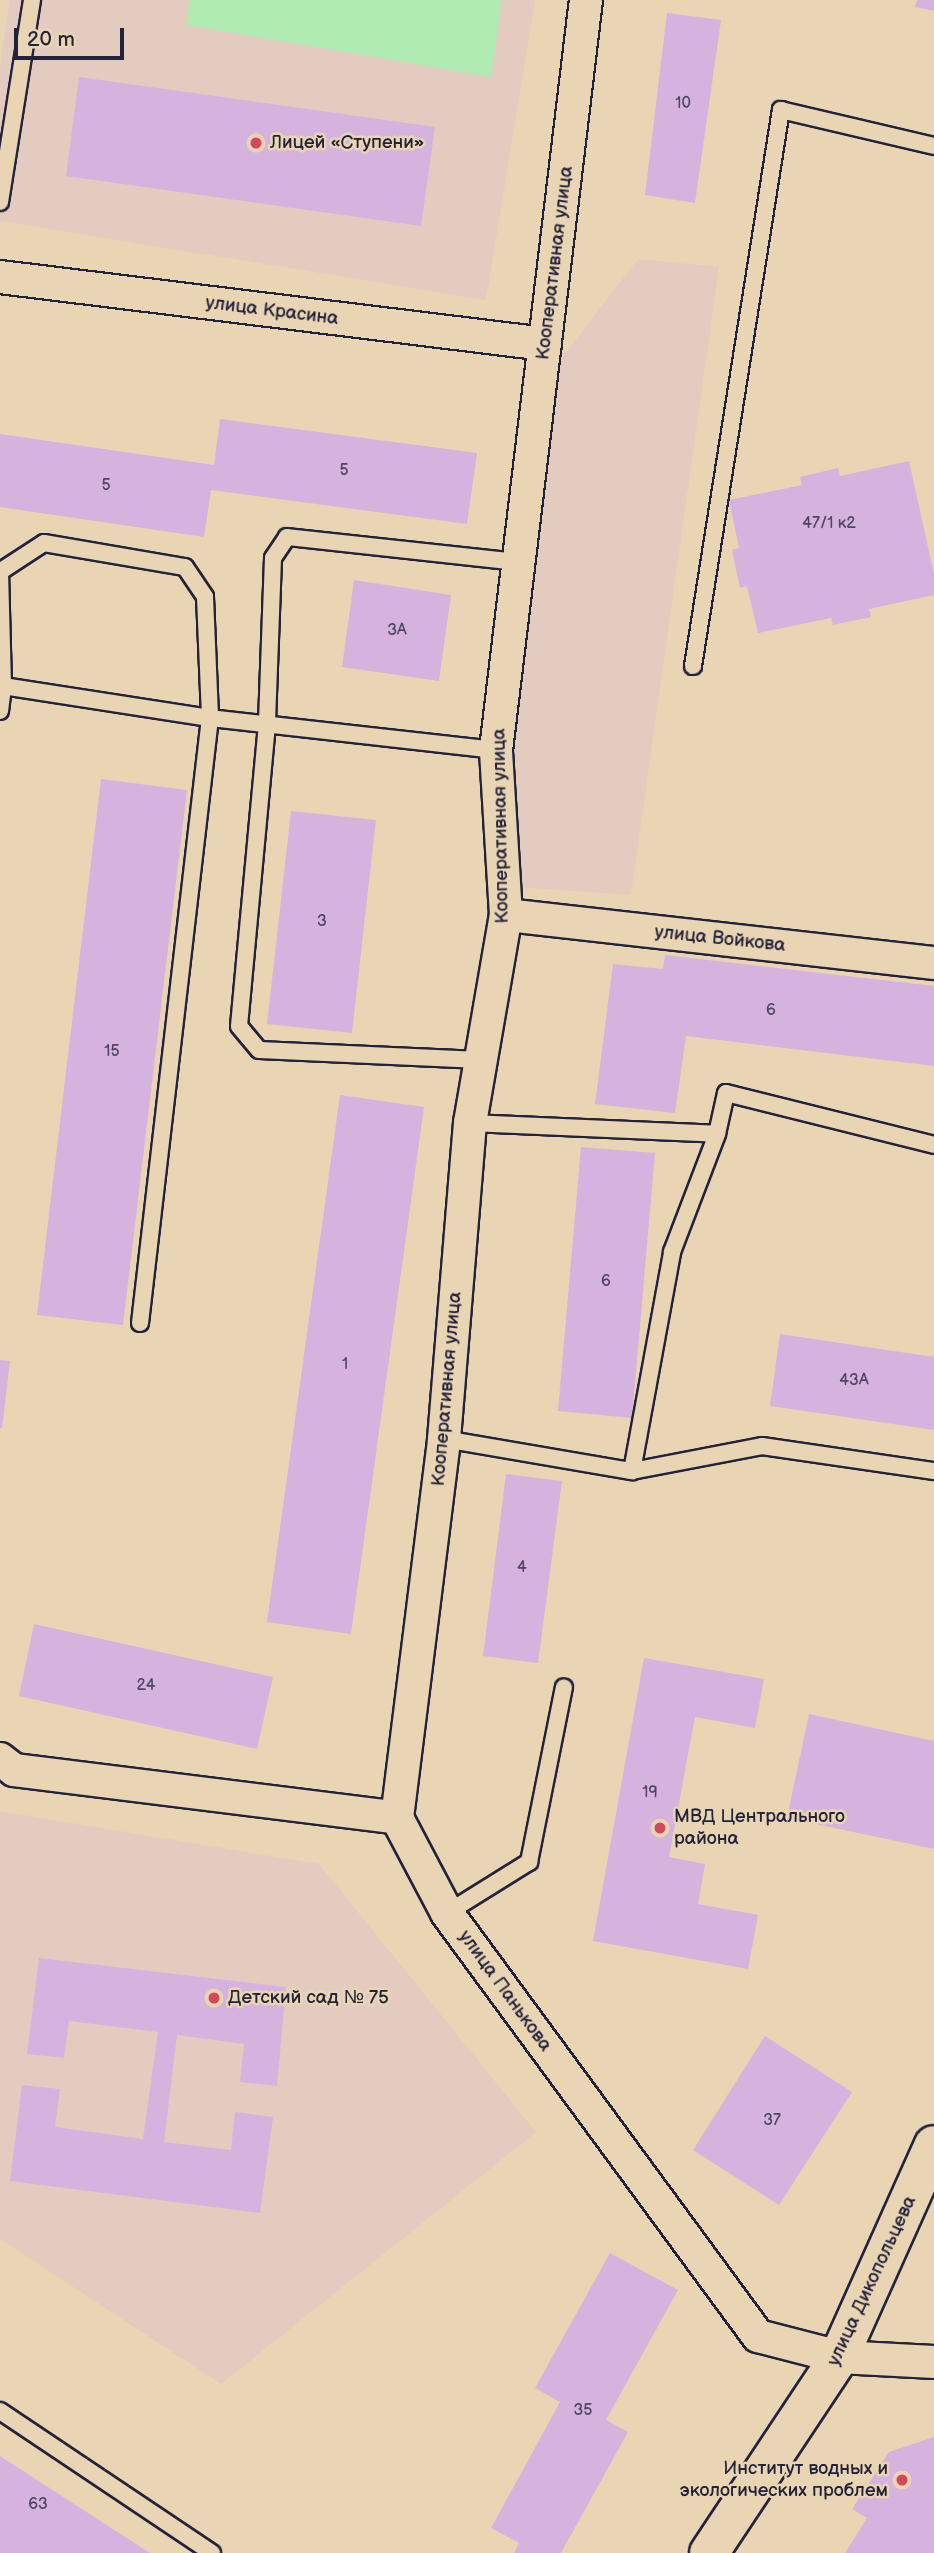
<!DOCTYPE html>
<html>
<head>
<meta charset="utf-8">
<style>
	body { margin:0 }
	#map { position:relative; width:934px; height:2553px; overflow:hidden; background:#e9d5b3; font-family:"Balsamiq Sans",sans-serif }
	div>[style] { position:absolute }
	.built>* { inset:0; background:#e3cbc0 }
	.green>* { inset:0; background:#afeab0 }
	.building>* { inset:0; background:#d6b3de }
	.roads { filter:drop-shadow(2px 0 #22223b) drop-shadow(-2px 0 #22223b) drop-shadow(0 2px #22223b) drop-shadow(0 -2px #22223b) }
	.service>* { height:16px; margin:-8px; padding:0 8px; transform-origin:8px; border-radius:8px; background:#e9d5b3 }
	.minor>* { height:32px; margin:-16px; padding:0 16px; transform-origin:16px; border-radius:16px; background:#e9d5b3 }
	.secondary>* { height:38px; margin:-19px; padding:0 19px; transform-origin:19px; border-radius:19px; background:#e9d5b3 }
	.dots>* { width:19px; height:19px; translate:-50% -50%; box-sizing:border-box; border:4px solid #e9d5b3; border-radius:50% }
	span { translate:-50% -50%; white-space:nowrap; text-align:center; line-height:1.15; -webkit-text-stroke:5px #e9d5b3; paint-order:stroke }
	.number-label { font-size:16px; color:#4f4664 }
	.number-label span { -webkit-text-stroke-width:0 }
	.poi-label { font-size:19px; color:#22223b }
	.left { translate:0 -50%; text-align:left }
	.right { translate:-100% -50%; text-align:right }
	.street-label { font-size:19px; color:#22223b }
	.scale { position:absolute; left:14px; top:28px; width:110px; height:32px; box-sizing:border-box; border:4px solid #22223b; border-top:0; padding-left:9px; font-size:21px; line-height:24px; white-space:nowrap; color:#22223b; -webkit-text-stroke:5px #e9d5b3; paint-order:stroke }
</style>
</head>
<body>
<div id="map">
	<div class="built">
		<i style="clip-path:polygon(10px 0,535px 0,486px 300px,0 221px,0 65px)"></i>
		<i style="clip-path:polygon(638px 259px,719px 267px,631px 895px,518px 887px,504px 766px,560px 360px)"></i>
		<i style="clip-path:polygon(0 1811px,319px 1864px,536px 2132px,221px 2384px,0 2239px)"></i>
	</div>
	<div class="green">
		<i style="clip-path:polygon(190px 0,502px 0,491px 77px,186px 25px)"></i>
	</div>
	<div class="building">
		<i style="clip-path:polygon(917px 0,934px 0,934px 11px,915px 7px)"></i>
		<i style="clip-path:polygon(667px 13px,721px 20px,695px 203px,645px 195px)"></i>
		<i style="clip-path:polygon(79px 77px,435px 127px,421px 226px,66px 176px)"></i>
		<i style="clip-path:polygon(220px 419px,477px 453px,467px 524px,211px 490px,204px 537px,0 507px,0 434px,214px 465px)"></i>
		<i style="clip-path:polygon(909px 461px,934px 574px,934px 595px,869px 609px,871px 617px,833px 625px,831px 618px,758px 633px,747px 586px,740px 588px,732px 550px,739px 548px,729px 500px,802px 485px,800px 477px,838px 468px,840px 476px)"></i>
		<i style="clip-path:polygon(354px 580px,451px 595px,439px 681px,342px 667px)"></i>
		<i style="clip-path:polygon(101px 779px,187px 790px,123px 1325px,37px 1315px)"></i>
		<i style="clip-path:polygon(291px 811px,376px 820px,352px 1033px,267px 1024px)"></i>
		<i style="clip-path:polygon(665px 955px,934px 986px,934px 1066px,686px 1036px,675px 1113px,595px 1104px,613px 964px,663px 969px)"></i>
		<i style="clip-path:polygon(340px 1095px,424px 1107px,351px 1634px,267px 1622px)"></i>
		<i style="clip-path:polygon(581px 1147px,655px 1153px,632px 1418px,558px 1411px)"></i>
		<i style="clip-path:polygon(780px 1334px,934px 1357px,934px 1430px,770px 1406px)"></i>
		<i style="clip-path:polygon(0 1360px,10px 1361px,2px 1428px,0 1428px)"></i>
		<i style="clip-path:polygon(506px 1474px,562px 1481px,538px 1663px,483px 1656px)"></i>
		<i style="clip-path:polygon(34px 1624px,273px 1677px,257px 1749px,19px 1696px)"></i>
		<i style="clip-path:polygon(644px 1658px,764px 1679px,755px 1728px,695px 1717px,669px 1857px,705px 1864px,698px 1904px,758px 1915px,748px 1969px,593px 1941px)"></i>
		<i style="clip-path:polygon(809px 1714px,934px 1741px,934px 1849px,787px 1818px)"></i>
		<i style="clip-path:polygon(39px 1958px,286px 1987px,277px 2086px,240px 2082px,244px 2044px,177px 2035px,164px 2142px,231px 2150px,235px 2112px,273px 2117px,260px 2213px,10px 2181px,22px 2085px,60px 2089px,55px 2127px,143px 2139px,158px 2032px,69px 2021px,64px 2058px,27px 2054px)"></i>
		<i style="clip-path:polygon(765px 2036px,852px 2092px,779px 2205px,693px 2150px)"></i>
		<i style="clip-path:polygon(610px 2253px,678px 2290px,606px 2420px,628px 2432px,561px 2553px,514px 2553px,519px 2543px,491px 2528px,560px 2402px,535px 2388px)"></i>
		<i style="clip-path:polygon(934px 2437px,934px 2553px,845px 2553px,867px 2518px,852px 2509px,889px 2452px)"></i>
		<i style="clip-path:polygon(0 2456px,150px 2553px,0 2553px)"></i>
	</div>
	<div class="roads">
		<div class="service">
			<i style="left:0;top:202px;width:205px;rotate:-81deg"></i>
			<i style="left:0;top:571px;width:115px;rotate:88.5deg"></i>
			<i style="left:3px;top:686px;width:209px;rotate:8.8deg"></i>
			<i style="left:210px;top:718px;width:288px;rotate:6.4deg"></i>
			<i style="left:1px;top:571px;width:51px;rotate:-33.1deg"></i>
			<i style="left:44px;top:543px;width:143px;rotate:9.7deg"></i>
			<i style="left:185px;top:567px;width:36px;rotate:56deg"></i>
			<i style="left:205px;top:597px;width:121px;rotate:87.6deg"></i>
			<i style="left:210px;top:718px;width:609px;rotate:96.6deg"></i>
			<i style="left:693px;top:666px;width:563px;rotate:-81.01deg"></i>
			<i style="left:781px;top:110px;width:157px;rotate:13.2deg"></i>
			<i style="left:0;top:711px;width:25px;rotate:-83deg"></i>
			<i style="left:480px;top:1060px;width:221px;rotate:-177.4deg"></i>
			<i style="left:259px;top:1050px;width:31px;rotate:-130deg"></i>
			<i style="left:239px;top:1026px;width:305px;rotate:-84.7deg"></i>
			<i style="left:267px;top:722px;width:164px;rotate:-87.9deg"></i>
			<i style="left:273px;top:558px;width:25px;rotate:-56deg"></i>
			<i style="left:287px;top:537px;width:233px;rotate:6.2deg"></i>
			<i style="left:470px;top:1123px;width:247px;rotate:2.5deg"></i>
			<i style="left:717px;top:1134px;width:42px;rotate:-77.6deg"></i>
			<i style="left:726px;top:1093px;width:214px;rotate:14deg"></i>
			<i style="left:444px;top:1439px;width:191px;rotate:9.7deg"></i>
			<i style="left:632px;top:1471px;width:223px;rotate:-79.6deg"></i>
			<i style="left:672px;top:1252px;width:126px;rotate:-69.1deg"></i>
			<i style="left:632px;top:1471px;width:132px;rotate:-10.9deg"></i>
			<i style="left:762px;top:1446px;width:174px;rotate:8.3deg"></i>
			<i style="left:447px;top:1913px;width:97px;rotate:-31.9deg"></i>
			<i style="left:529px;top:1862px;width:178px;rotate:-78.7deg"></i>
			<i style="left:0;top:2411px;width:255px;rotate:33.8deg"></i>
		</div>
		<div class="minor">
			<i style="left:0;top:277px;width:549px;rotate:7.01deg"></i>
			<i style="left:506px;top:915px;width:431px;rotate:6.4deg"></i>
			<i style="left:0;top:1759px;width:18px;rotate:38deg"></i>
			<i style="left:14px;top:1770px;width:386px;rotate:7.1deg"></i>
			<i style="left:397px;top:1818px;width:107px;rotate:62.2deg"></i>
			<i style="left:447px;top:1913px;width:525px;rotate:53.68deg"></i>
			<i style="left:758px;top:2336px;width:84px;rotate:14.5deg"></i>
			<i style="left:839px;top:2357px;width:95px;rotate:3deg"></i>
			<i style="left:397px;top:1818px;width:382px;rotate:-82.9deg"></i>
			<i style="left:444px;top:1439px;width:317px;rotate:-85.3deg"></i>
			<i style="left:470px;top:1123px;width:211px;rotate:-80.2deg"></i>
			<i style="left:506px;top:915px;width:165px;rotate:-93.5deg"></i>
			<i style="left:496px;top:750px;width:755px;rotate:-83.16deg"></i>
		</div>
		<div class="secondary">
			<i style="left:709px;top:2553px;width:235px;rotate:-56.4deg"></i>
			<i style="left:839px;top:2357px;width:232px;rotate:-65.9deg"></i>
		</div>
	</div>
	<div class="dots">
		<i style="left:256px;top:143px;background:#d1495b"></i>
		<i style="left:660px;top:1828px;background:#d1495b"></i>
		<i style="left:214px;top:1998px;background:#d1495b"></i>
		<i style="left:902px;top:2480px;background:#d1495b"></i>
	</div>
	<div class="number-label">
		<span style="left:683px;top:104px">10</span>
		<span style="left:344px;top:471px">5</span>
		<span style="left:106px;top:486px">5</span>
		<span style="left:829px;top:524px">47/1 к2</span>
		<span style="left:397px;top:631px">3А</span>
		<span style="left:322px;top:922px">3</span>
		<span style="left:771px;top:1011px">6</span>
		<span style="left:112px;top:1052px">15</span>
		<span style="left:606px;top:1282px">6</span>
		<span style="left:345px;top:1365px">1</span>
		<span style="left:854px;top:1381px">43А</span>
		<span style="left:522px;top:1568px">4</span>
		<span style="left:146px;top:1686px">24</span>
		<span style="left:650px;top:1793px">19</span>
		<span style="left:772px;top:2121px">37</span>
		<span style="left:583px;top:2411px">35</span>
		<span style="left:38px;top:2505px">63</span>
	</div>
	<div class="poi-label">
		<span class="left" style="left:270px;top:143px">Лицей «Ступени»</span>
		<span class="left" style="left:674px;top:1828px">МВД Центрального<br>района</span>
		<span class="left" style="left:228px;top:1998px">Детский сад № 75</span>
		<span class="right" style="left:888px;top:2480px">Институт водных и<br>экологических проблем</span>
	</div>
	<div class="street-label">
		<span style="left:555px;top:263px;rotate:-83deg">Кооперативная улица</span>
		<span style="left:272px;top:311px;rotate:7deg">улица Красина</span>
		<span style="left:501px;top:826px;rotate:-91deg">Кооперативная улица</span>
		<span style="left:720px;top:939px;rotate:6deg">улица Войкова</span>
		<span style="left:447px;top:1389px;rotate:-85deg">Кооперативная улица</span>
		<span style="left:505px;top:1991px;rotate:54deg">улица Панькова</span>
		<span style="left:872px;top:2281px;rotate:-65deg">улица Дикопольцева</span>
	</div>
	<div class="scale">20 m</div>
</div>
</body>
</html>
